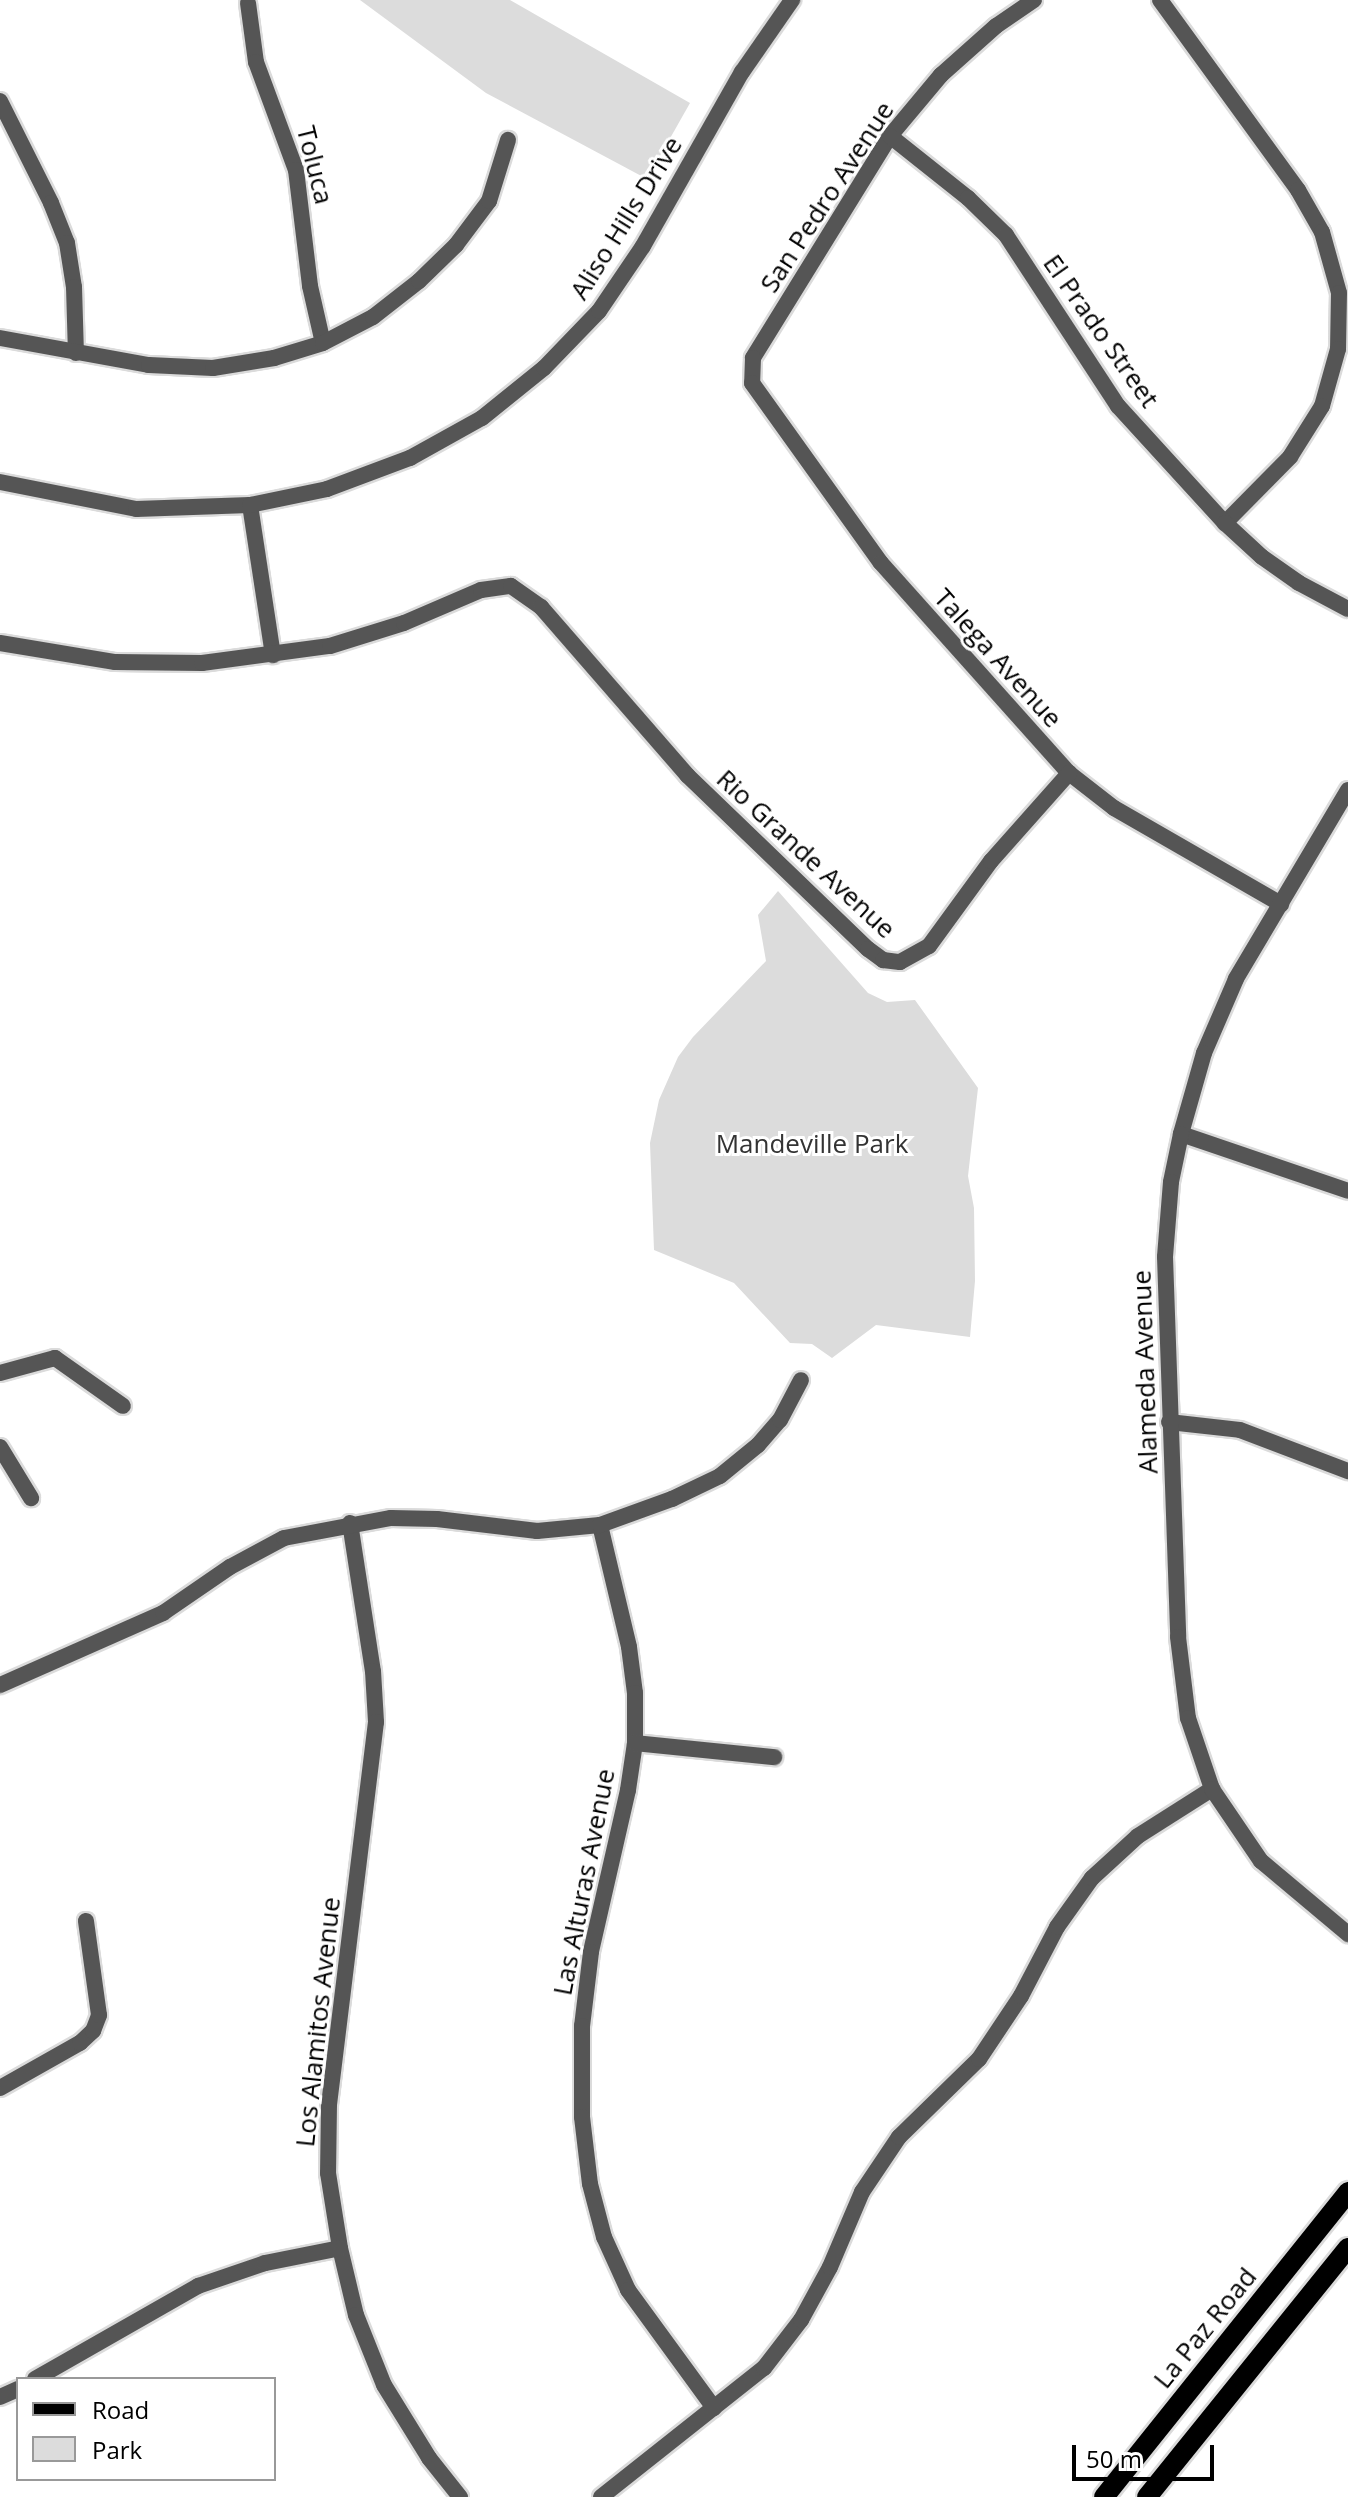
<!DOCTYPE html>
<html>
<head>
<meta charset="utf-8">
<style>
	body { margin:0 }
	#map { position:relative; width:1348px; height:2497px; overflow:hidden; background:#fff; font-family:"Open Sans",sans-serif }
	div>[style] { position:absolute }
	.green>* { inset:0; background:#dcdcdc }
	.roads { filter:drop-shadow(2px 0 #dbdbdb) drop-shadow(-2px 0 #dbdbdb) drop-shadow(0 2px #dbdbdb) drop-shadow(0 -2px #dbdbdb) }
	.minor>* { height:16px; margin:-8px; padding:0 8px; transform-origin:8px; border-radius:8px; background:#555 }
	.tertiary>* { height:16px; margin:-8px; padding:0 8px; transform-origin:8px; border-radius:8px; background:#555 }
	.primary>* { height:20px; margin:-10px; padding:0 10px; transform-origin:10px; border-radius:10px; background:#000 }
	span { translate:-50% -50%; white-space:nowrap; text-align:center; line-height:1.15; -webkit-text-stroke:6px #fff; paint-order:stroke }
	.street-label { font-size:26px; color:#000 }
	.park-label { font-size:26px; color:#333 }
	.legend { position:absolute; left:16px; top:2377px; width:260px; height:104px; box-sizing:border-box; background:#fff; border:2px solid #999; margin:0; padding:10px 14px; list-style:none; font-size:24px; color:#000 }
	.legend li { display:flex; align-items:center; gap:16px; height:40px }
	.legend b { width:40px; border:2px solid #999 }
	.scale { position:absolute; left:1072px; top:2445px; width:142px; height:36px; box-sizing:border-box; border:4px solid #000; border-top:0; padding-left:10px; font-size:24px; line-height:28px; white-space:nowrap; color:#000; -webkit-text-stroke:6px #fff; paint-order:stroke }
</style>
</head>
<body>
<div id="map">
	<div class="green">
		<i style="clip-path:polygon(360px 0,510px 0,690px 103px,647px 179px,486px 93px)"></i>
		<i style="clip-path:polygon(778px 891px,868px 993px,887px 1002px,915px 1000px,978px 1088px,968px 1176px,974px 1208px,975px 1281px,970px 1337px,876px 1325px,832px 1358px,812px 1344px,790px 1343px,734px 1283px,654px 1250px,650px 1143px,659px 1100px,678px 1057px,693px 1037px,766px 961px,758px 915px)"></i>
	</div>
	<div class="roads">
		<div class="minor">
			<i style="left:1034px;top:0;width:46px;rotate:145.6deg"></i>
			<i style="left:996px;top:26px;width:74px;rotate:138.3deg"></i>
			<i style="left:941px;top:75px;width:80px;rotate:129.9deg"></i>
			<i style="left:890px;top:136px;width:261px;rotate:121.7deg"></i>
			<i style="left:753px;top:358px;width:25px;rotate:92deg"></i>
			<i style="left:752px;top:383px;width:221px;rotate:54.4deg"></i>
			<i style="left:881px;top:563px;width:282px;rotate:48.2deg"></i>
			<i style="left:1069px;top:773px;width:57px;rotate:37.9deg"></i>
			<i style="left:1114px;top:808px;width:193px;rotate:29.9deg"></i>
			<i style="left:1160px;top:0;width:235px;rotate:54deg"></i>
			<i style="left:1298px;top:190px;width:48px;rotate:60.3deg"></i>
			<i style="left:1322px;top:232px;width:63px;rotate:74.4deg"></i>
			<i style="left:1339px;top:293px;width:56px;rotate:91deg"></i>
			<i style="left:1338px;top:349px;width:59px;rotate:105.7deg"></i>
			<i style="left:1322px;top:406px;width:60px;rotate:122.1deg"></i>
			<i style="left:1290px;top:457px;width:93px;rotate:134.6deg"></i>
			<i style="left:248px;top:3px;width:60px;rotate:82.3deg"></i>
			<i style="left:256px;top:62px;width:115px;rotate:69.7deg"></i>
			<i style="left:296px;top:170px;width:117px;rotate:83.1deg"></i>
			<i style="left:310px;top:286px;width:58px;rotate:77.2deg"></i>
			<i style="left:0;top:101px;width:114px;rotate:63.4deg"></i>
			<i style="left:51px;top:203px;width:43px;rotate:68.2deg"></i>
			<i style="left:67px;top:243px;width:45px;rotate:81deg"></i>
			<i style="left:74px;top:287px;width:66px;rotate:88.3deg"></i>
			<i style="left:890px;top:136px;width:100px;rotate:38.5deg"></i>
			<i style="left:968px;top:198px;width:53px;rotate:44.2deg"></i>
			<i style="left:1006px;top:235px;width:204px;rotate:56.8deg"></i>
			<i style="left:1118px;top:406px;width:159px;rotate:47.6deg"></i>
			<i style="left:1225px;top:523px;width:50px;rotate:42.6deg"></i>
			<i style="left:1262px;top:557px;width:45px;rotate:35.1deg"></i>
			<i style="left:1299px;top:583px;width:55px;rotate:28deg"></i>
			<i style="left:0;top:338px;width:151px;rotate:10.3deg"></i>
			<i style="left:149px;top:365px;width:64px;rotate:2.7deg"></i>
			<i style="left:213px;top:368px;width:62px;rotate:-9.3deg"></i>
			<i style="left:274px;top:358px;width:51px;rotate:-17deg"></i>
			<i style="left:323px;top:343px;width:56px;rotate:-27.5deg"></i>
			<i style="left:373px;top:317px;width:58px;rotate:-38deg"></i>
			<i style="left:419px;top:281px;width:52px;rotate:-44.2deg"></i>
			<i style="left:456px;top:245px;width:55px;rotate:-53.1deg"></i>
			<i style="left:489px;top:201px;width:64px;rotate:-72.7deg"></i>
			<i style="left:250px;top:505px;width:152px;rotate:81.3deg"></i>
			<i style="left:0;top:643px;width:117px;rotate:9.4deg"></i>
			<i style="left:115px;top:662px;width:87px;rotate:0.7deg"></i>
			<i style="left:202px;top:663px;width:129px;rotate:-7.6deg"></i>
			<i style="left:330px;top:646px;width:77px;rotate:-17.3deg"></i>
			<i style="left:404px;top:623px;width:84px;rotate:-23.2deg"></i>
			<i style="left:481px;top:590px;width:30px;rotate:-8deg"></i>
			<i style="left:511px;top:586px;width:37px;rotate:35deg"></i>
			<i style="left:541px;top:607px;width:223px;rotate:49deg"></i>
			<i style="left:687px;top:775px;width:251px;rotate:43.9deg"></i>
			<i style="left:868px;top:949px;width:19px;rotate:36deg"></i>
			<i style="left:883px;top:960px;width:17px;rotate:7deg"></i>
			<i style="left:900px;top:962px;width:33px;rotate:-29deg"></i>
			<i style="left:929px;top:946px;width:105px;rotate:-53.9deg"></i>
			<i style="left:991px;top:861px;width:118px;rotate:-48.4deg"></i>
			<i style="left:1181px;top:1134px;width:176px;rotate:18.8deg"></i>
			<i style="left:0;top:1373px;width:57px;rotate:-15.3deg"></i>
			<i style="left:55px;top:1358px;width:83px;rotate:35.2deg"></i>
			<i style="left:1169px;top:1422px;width:71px;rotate:6.4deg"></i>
			<i style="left:1240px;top:1430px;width:116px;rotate:20.8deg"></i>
			<i style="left:0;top:1447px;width:60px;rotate:58.7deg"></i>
			<i style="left:350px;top:1523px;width:150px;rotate:81.2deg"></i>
			<i style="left:373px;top:1671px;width:51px;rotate:86.6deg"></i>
			<i style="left:376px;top:1722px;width:385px;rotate:97deg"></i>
			<i style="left:329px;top:2104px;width:69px;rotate:90.8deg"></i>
			<i style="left:328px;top:2173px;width:76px;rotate:80.9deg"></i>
			<i style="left:340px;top:2248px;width:69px;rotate:76.6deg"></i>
			<i style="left:356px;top:2315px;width:75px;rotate:68.2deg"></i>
			<i style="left:384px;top:2385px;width:86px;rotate:58.3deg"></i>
			<i style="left:429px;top:2458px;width:50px;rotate:51.5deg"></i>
			<i style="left:600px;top:1525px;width:125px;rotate:76.6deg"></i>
			<i style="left:629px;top:1647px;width:46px;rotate:82.6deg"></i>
			<i style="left:635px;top:1693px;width:50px;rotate:90deg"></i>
			<i style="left:635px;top:1743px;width:48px;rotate:98.5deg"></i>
			<i style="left:628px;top:1790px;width:166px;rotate:102.9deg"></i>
			<i style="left:591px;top:1952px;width:75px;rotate:96.9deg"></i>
			<i style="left:582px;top:2026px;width:91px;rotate:90deg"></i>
			<i style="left:582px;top:2117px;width:67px;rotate:83.2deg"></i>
			<i style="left:590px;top:2184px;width:55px;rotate:75.2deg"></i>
			<i style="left:604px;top:2237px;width:58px;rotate:65.6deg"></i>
			<i style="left:628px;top:2290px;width:146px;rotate:53.9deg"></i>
			<i style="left:0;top:1685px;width:178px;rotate:-23.8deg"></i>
			<i style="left:163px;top:1613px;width:81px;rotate:-34.5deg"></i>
			<i style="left:230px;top:1567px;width:61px;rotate:-28.2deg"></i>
			<i style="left:284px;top:1538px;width:109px;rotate:-10.6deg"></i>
			<i style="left:391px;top:1518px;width:46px;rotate:1.2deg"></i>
			<i style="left:437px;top:1519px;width:101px;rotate:6.8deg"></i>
			<i style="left:537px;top:1531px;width:63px;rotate:-5.4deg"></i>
			<i style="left:600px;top:1525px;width:77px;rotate:-19.9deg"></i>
			<i style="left:672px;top:1499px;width:53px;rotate:-25.6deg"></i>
			<i style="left:720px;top:1476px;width:49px;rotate:-39.2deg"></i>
			<i style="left:758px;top:1445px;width:33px;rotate:-49deg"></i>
			<i style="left:780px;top:1420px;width:45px;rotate:-62.3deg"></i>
			<i style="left:635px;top:1743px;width:140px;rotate:5.8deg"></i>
			<i style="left:0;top:2088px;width:92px;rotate:-29.4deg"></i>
			<i style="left:80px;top:2043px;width:18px;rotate:-43deg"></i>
			<i style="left:93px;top:2031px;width:17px;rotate:-69deg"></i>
			<i style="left:99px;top:2015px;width:95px;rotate:-97.9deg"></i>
			<i style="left:35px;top:2379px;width:188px;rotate:-29.7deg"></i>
			<i style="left:198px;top:2286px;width:71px;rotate:-18.9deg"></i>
			<i style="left:265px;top:2263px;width:76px;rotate:-11.3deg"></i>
			<i style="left:0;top:2397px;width:20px;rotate:-24deg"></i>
			<i style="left:601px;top:2497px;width:208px;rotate:-38.4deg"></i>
			<i style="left:764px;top:2368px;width:61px;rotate:-52.4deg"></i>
			<i style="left:801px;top:2320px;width:60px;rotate:-61.3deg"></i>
			<i style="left:830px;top:2267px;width:82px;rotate:-66.9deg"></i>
			<i style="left:862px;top:2192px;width:66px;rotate:-56.1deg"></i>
			<i style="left:899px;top:2137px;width:112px;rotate:-44.3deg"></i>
			<i style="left:979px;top:2059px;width:76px;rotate:-56.3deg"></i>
			<i style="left:1021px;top:1996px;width:78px;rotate:-62.4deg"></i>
			<i style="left:1057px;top:1927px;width:60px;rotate:-54.5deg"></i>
			<i style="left:1092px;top:1878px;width:62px;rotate:-42.4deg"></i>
			<i style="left:1138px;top:1836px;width:88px;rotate:-32.4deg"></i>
		</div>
		<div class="tertiary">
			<i style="left:0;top:482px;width:139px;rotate:11.2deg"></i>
			<i style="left:136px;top:509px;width:114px;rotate:-2deg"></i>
			<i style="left:250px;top:505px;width:79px;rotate:-11.7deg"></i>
			<i style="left:327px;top:489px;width:89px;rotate:-20.5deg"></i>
			<i style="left:410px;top:458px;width:82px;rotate:-29.1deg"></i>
			<i style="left:482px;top:418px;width:80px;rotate:-38.9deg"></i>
			<i style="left:544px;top:368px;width:79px;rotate:-46deg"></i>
			<i style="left:599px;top:311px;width:78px;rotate:-55.9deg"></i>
			<i style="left:643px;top:246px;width:200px;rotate:-60.4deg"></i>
			<i style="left:742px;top:72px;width:88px;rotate:-55.2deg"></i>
			<i style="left:1348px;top:790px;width:220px;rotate:120.7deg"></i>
			<i style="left:1236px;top:979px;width:81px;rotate:113.4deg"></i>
			<i style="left:1204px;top:1053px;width:84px;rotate:105.9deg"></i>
			<i style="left:1181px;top:1134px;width:49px;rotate:101.8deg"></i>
			<i style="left:1171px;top:1182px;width:75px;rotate:94.6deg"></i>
			<i style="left:1165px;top:1257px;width:380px;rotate:88deg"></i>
			<i style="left:1178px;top:1637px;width:82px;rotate:83deg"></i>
			<i style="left:1188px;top:1718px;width:75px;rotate:71.3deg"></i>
			<i style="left:1212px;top:1789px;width:87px;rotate:55.8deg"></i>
			<i style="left:1261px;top:1861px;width:114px;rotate:40deg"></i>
		</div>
		<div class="primary">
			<i style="left:1104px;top:2497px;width:391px;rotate:-51.3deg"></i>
			<i style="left:1147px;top:2497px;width:320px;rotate:-51.1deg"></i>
		</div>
	</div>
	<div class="street-label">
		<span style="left:315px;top:165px;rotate:76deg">Toluca</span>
		<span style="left:827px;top:197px;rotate:-57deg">San Pedro Avenue</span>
		<span style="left:626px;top:218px;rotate:-58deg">Aliso Hills Drive</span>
		<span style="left:1101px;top:331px;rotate:55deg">El Prado Street</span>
		<span style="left:998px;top:658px;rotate:48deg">Talega Avenue</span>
		<span style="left:806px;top:854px;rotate:43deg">Rio Grande Avenue</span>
		<span style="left:1145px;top:1372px;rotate:-92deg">Alameda Avenue</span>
		<span style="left:584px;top:1882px;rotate:-79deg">Las Alturas Avenue</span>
		<span style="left:318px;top:2022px;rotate:-84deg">Los Alamitos Avenue</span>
		<span style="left:1205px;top:2328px;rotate:-51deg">La Paz Road</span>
	</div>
	<div class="park-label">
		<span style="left:812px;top:1144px">Mandeville Park</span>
	</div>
	<ul class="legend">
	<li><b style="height:10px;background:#000"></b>Road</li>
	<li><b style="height:22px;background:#dcdcdc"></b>Park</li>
	</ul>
	<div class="scale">50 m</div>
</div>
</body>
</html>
